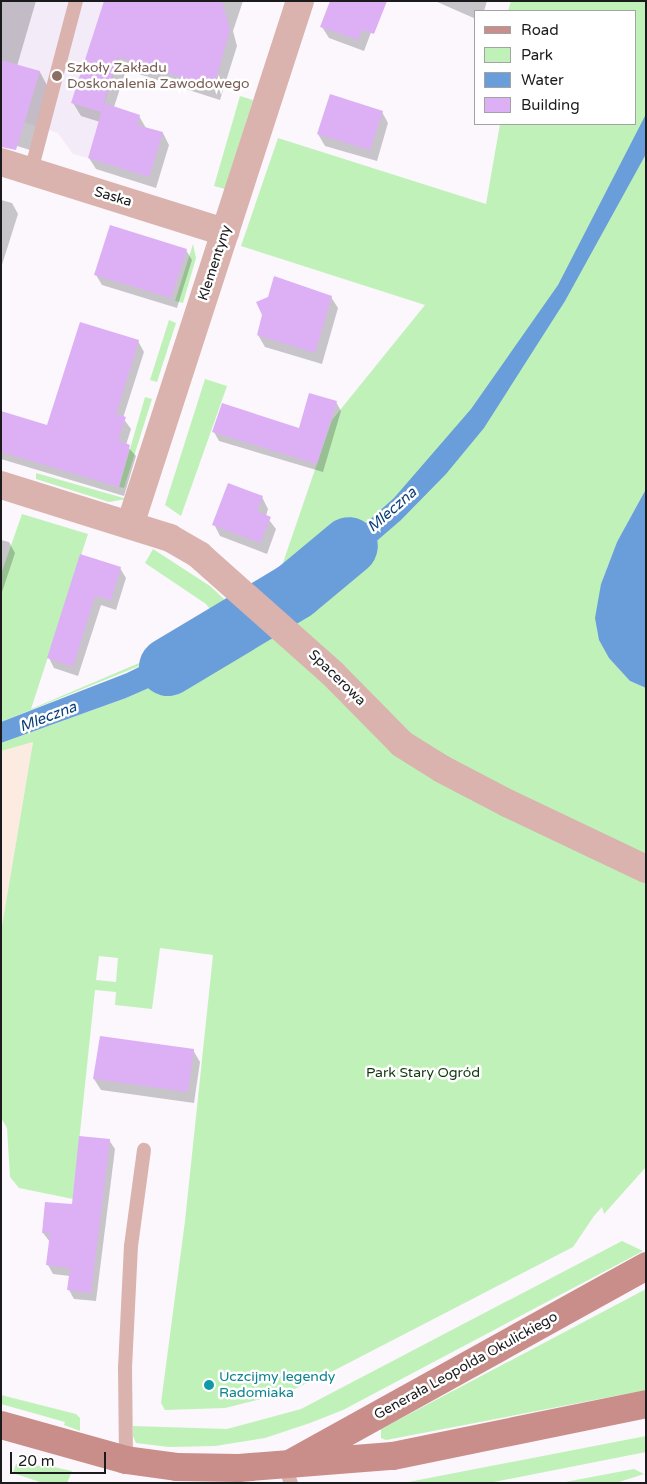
<!DOCTYPE html>
<html>
<head>
<meta charset="utf-8">
<style>
	body { margin:0 }
	#map { position:relative; width:647px; height:1484px; overflow:hidden; background:#fbf7fd; font-family:"Varela Round",sans-serif }
	div>[style] { position:absolute }
	.built>* { inset:0; background:#f4ebf8 }
	.industrial>* { inset:0; background:#fcebe0 }
	.green>* { inset:0; background:#c0f1b9 }
	.water>* { inset:0; background:#6a9edb }
	.shadow>* { inset:0; background:#0003 }
	.river>* { height:58px; margin:-29px; padding:0 29px; transform-origin:29px; border-radius:29px; background:#6a9edb }
	.building>* { inset:0; background:#ddb0f6 }
	.lane>* { height:14px; margin:-7px; padding:0 7px; transform-origin:7px; border-radius:7px; background:#dab2ae }
	.street>* { height:28px; margin:-14px; padding:0 14px; transform-origin:14px; border-radius:14px; background:#dab2ae }
	.secondary>* { height:28px; margin:-14px; padding:0 14px; transform-origin:14px; border-radius:14px; background:#c98e8a }
	.dots>* { width:14px; height:14px; translate:-50% -50%; box-sizing:border-box; border:2px solid #fff; border-radius:50% }
	span { translate:-50% -50%; white-space:nowrap; text-align:center; line-height:1.15; -webkit-text-stroke:5px #fff; paint-order:stroke }
	.education-label { font-size:14px; color:#785e54 }
	.left { translate:0 -50%; text-align:left }
	.street-label { font-size:14px; color:#1b1a1c }
	.park-label { font-size:14px; color:#11380d }
	.culture-label { font-size:14px; color:#0d838f }
	.water-label { font-size:15px; color:#0a4179; font-style:italic }
	.frame { position:absolute; inset:0; border:2px solid #1b1a1c; pointer-events:none }
	.legend { position:absolute; left:474px; top:10px; width:162px; height:115px; box-sizing:border-box; background:#fff; border:1px solid #a4a3a4; margin:0; padding:6px 9px; list-style:none; font-size:15px; color:#1b1a1c }
	.legend li { display:flex; align-items:center; gap:10px; height:25px }
	.legend b { width:25px; border:1px solid #a4a3a4 }
	.scale { position:absolute; left:10px; top:1452px; width:96px; height:22px; box-sizing:border-box; border:2px solid #1b1a1c; border-top:0; padding-left:6px; font-size:15px; line-height:18px; white-space:nowrap; color:#1b1a1c; -webkit-text-stroke:4px #fff; paint-order:stroke }
</style>
</head>
<body>
<div id="map">
	<div class="built">
		<i style="clip-path:polygon(1px 1px,136px 1px,88px 158px,73px 154px,58px 133px,1px 115px)"></i>
	</div>
	<div class="industrial">
		<i style="clip-path:polygon(33px 742px,1px 932px,1px 751px)"></i>
	</div>
	<div class="green">
		<i style="clip-path:polygon(evenodd,511px 1px,646px 1px,646px 489px,617px 542px,601px 584px,630px 681px,646px 688px,646px 1167px,604px 1214px,602px 1207px,594px 1216px,573px 1247px,335px 1370px,288px 1392px,225px 1408px,165px 1410px,161px 1403px,185px 1221px,213px 955px,160px 948px,152px 1009px,115px 1005px,116px 992px,95px 990px,73px 1199px,19px 1188px,10px 1177px,7px 1128px,1px 1118px,1px 932px,33px 742px,1px 751px,1px 743px,126px 698px,190px 670px,248px 638px,275px 586px,332px 420px,425px 305px,241px 246px,278px 138px,486px 204px,500px 124px,636px 124px,636px 11px,508px 11px,511px 1px,99px 956px,118px 958px,116px 982px,96px 980px,99px 956px)"></i>
		<i style="clip-path:polygon(240px 96px,253px 100px,225px 189px,214px 186px)"></i>
		<i style="clip-path:polygon(193px 244px,196px 258px,183px 303px,175px 301px)"></i>
		<i style="clip-path:polygon(169px 320px,176px 323px,157px 382px,150px 380px)"></i>
		<i style="clip-path:polygon(205px 379px,227px 386px,181px 516px,165px 505px)"></i>
		<i style="clip-path:polygon(145px 397px,152px 399px,124px 488px,119px 487px)"></i>
		<i style="clip-path:polygon(36px 473px,127px 499px,109px 502px,36px 479px)"></i>
		<i style="clip-path:polygon(22px 514px,88px 534px,31px 709px,165px 652px,220px 622px,206px 604px,145px 563px,153px 549px,210px 586px,237px 611px,228px 617px,231px 621px,174px 652px,1px 722px,1px 574px)"></i>
		<i style="clip-path:polygon(622px 1241px,643px 1251px,343px 1410px,310px 1423px,265px 1438px,215px 1446px,169px 1447px,136px 1443px,133px 1436px,133px 1426px,227px 1429px,301px 1409px)"></i>
		<i style="clip-path:polygon(646px 1289px,646px 1390px,386px 1440px,381px 1438px,381px 1429px)"></i>
		<i style="clip-path:polygon(1px 1395px,76px 1414px,80px 1418px,80px 1431px,64px 1425px,65px 1422px,1px 1404px)"></i>
		<i style="clip-path:polygon(646px 1436px,646px 1452px,489px 1483px,403px 1483px)"></i>
		<i style="clip-path:polygon(16px 1464px,54px 1467px,72px 1471px,67px 1483px,43px 1483px,13px 1473px)"></i>
		<i style="clip-path:polygon(634px 1469px,644px 1474px,616px 1483px,560px 1483px)"></i>
	</div>
	<div class="water">
		<i style="clip-path:polygon(646px 114px,646px 154px,565px 301px,484px 428px,446px 474px,401px 520px,299px 608px,280px 590px,338px 548px,394px 498px,471px 409px,558px 285px)"></i>
		<i style="clip-path:polygon(646px 489px,646px 688px,630px 681px,609px 658px,599px 640px,595px 618px,601px 584px,617px 542px)"></i>
		<i style="clip-path:polygon(231px 621px,248px 638px,190px 670px,126px 698px,1px 743px,1px 722px,127px 673px)"></i>
	</div>
	<div class="shadow">
		<i style="clip-path:polygon(1px 1px,36px 1px,17px 66px,40px 72px,49px 89px,30px 150px,1px 141px)"></i>
		<i style="clip-path:polygon(105px 1px,243px 1px,233px 31px,237px 46px,220px 100px,126px 70px,114px 107px,139px 116px,146px 128px,163px 133px,169px 145px,156px 188px,96px 169px,89px 158px,100px 122px,81px 116px,73px 103px)"></i>
		<i style="clip-path:polygon(435px 1px,487px 1px,484px 11px,476px 11px,476px 19px)"></i>
		<i style="clip-path:polygon(378px 14px,364px 51px,329px 38px,322px 27px)"></i>
		<i style="clip-path:polygon(382px 112px,388px 123px,377px 161px,325px 146px,318px 134px)"></i>
		<i style="clip-path:polygon(1px 200px,12px 203px,18px 214px,1px 268px)"></i>
		<i style="clip-path:polygon(186px 250px,192px 260px,177px 308px,102px 285px,96px 275px)"></i>
		<i style="clip-path:polygon(331px 297px,338px 308px,322px 364px,265px 347px,258px 335px)"></i>
		<i style="clip-path:polygon(138px 341px,144px 352px,123px 418px,131px 429px,126px 445px,136px 456px,124px 496px,1px 459px,1px 412px,48px 427px)"></i>
		<i style="clip-path:polygon(336px 402px,341px 411px,323px 472px,219px 441px,214px 432px,300px 430px)"></i>
		<i style="clip-path:polygon(262px 497px,268px 509px,266px 516px,276px 529px,267px 554px,220px 536px,214px 524px)"></i>
		<i style="clip-path:polygon(1px 540px,9px 542px,15px 553px,1px 595px)"></i>
		<i style="clip-path:polygon(81px 556px,120px 568px,126px 578px,116px 610px,101px 605px,78px 676px,54px 668px,49px 658px)"></i>
		<i style="clip-path:polygon(193px 1050px,200px 1062px,194px 1103px,101px 1090px,94px 1079px)"></i>
		<i style="clip-path:polygon(109px 1140px,115px 1149px,96px 1301px,74px 1299px,69px 1290px,70px 1276px,53px 1274px,48px 1265px,50px 1242px,43px 1233px,74px 1206px)"></i>
	</div>
	<div class="river">
		<i style="left:168px;top:667px;width:148px;rotate:-30.9deg"></i>
		<i style="left:295px;top:591px;width:70px;rotate:-39.8deg"></i>
	</div>
	<div class="building">
		<i style="clip-path:polygon(104px 1px,222px 1px,230px 31px,213px 88px,118px 57px,101px 112px,71px 103px)"></i>
		<i style="clip-path:polygon(330px 1px,387px 1px,374px 34px,362px 30px,358px 40px,320px 27px)"></i>
		<i style="clip-path:polygon(1px 60px,40px 71px,16px 150px,1px 147px)"></i>
		<i style="clip-path:polygon(330px 94px,383px 111px,370px 150px,317px 134px)"></i>
		<i style="clip-path:polygon(104px 103px,140px 115px,137px 125px,163px 132px,149px 177px,88px 158px)"></i>
		<i style="clip-path:polygon(110px 225px,187px 249px,171px 298px,94px 275px)"></i>
		<i style="clip-path:polygon(274px 276px,332px 296px,315px 353px,257px 335px,262px 315px,256px 302px,268px 297px)"></i>
		<i style="clip-path:polygon(80px 322px,139px 340px,116px 414px,126px 417px,118px 440px,130px 445px,119px 487px,1px 452px,1px 411px,47px 425px)"></i>
		<i style="clip-path:polygon(309px 393px,337px 401px,317px 464px,212px 432px,222px 403px,299px 428px)"></i>
		<i style="clip-path:polygon(228px 483px,263px 496px,257px 511px,271px 517px,260px 543px,212px 525px)"></i>
		<i style="clip-path:polygon(80px 554px,121px 567px,111px 600px,95px 596px,73px 667px,47px 658px)"></i>
		<i style="clip-path:polygon(100px 1036px,194px 1049px,188px 1092px,93px 1079px)"></i>
		<i style="clip-path:polygon(79px 1136px,110px 1139px,91px 1293px,67px 1290px,70px 1268px,46px 1265px,50px 1233px,42px 1233px,45px 1202px,72px 1204px)"></i>
	</div>
	<div class="lane">
		<i style="left:31px;top:171px;width:176px;rotate:-75.2deg"></i>
		<i style="left:126px;top:1460px;width:92px;rotate:-90.6deg"></i>
		<i style="left:125px;top:1368px;width:122px;rotate:-87.2deg"></i>
		<i style="left:131px;top:1246px;width:97px;rotate:-82.3deg"></i>
		<i style="left:285px;top:1466px;width:18px;rotate:71deg"></i>
	</div>
	<div class="street">
		<i style="left:1px;top:162px;width:235px;rotate:17.4deg"></i>
		<i style="left:1px;top:485px;width:177px;rotate:17.4deg"></i>
		<i style="left:170px;top:538px;width:34px;rotate:30deg"></i>
		<i style="left:199px;top:555px;width:179px;rotate:41.6deg"></i>
		<i style="left:333px;top:674px;width:98px;rotate:45.4deg"></i>
		<i style="left:402px;top:744px;width:47px;rotate:32deg"></i>
		<i style="left:442px;top:769px;width:73px;rotate:27.6deg"></i>
		<i style="left:507px;top:803px;width:154px;rotate:25.4deg"></i>
		<i style="left:130px;top:525px;width:551px;rotate:-72.03deg"></i>
	</div>
	<div class="secondary">
		<i style="left:1px;top:1425px;width:130px;rotate:15.6deg"></i>
		<i style="left:126px;top:1460px;width:51px;rotate:7.8deg"></i>
		<i style="left:177px;top:1467px;width:62px;rotate:0.9deg"></i>
		<i style="left:239px;top:1468px;width:154px;rotate:-4.5deg"></i>
		<i style="left:393px;top:1456px;width:258px;rotate:-11.6deg"></i>
		<i style="left:293px;top:1462px;width:404px;rotate:-29deg"></i>
	</div>
	<div class="dots">
		<i style="left:57px;top:76px;background:#8d6e63"></i>
		<i style="left:209px;top:1385px;background:#0f9aa8"></i>
	</div>
	<div class="education-label">
		<span class="left" style="left:67px;top:76px">Szkoły Zakładu<br>Doskonalenia Zawodowego</span>
	</div>
	<div class="street-label">
		<span style="left:113px;top:197px;rotate:17deg">Saska</span>
		<span style="left:215px;top:263px;rotate:-72deg">Klementyny</span>
		<span style="left:337px;top:678px;rotate:44deg">Spacerowa</span>
		<span style="left:466px;top:1366px;rotate:-29deg">Generała Leopolda Okulickiego</span>
	</div>
	<div class="park-label">
		<span style="left:423px;top:1073px">Park Stary Ogród</span>
	</div>
	<div class="culture-label">
		<span class="left" style="left:219px;top:1385px">Uczcijmy legendy<br>Radomiaka</span>
	</div>
	<div class="water-label">
		<span style="left:392px;top:510px;rotate:-41deg">Mleczna</span>
		<span style="left:48px;top:717px;rotate:-21deg">Mleczna</span>
	</div>
	<div class="frame"></div>
	<ul class="legend">
	<li><b style="height:6px;background:#c98e8a"></b>Road</li>
	<li><b style="height:14px;background:#c0f1b9"></b>Park</li>
	<li><b style="height:14px;background:#6a9edb"></b>Water</li>
	<li><b style="height:14px;background:#ddb0f6"></b>Building</li>
	</ul>
	<div class="scale">20 m</div>
</div>
</body>
</html>
